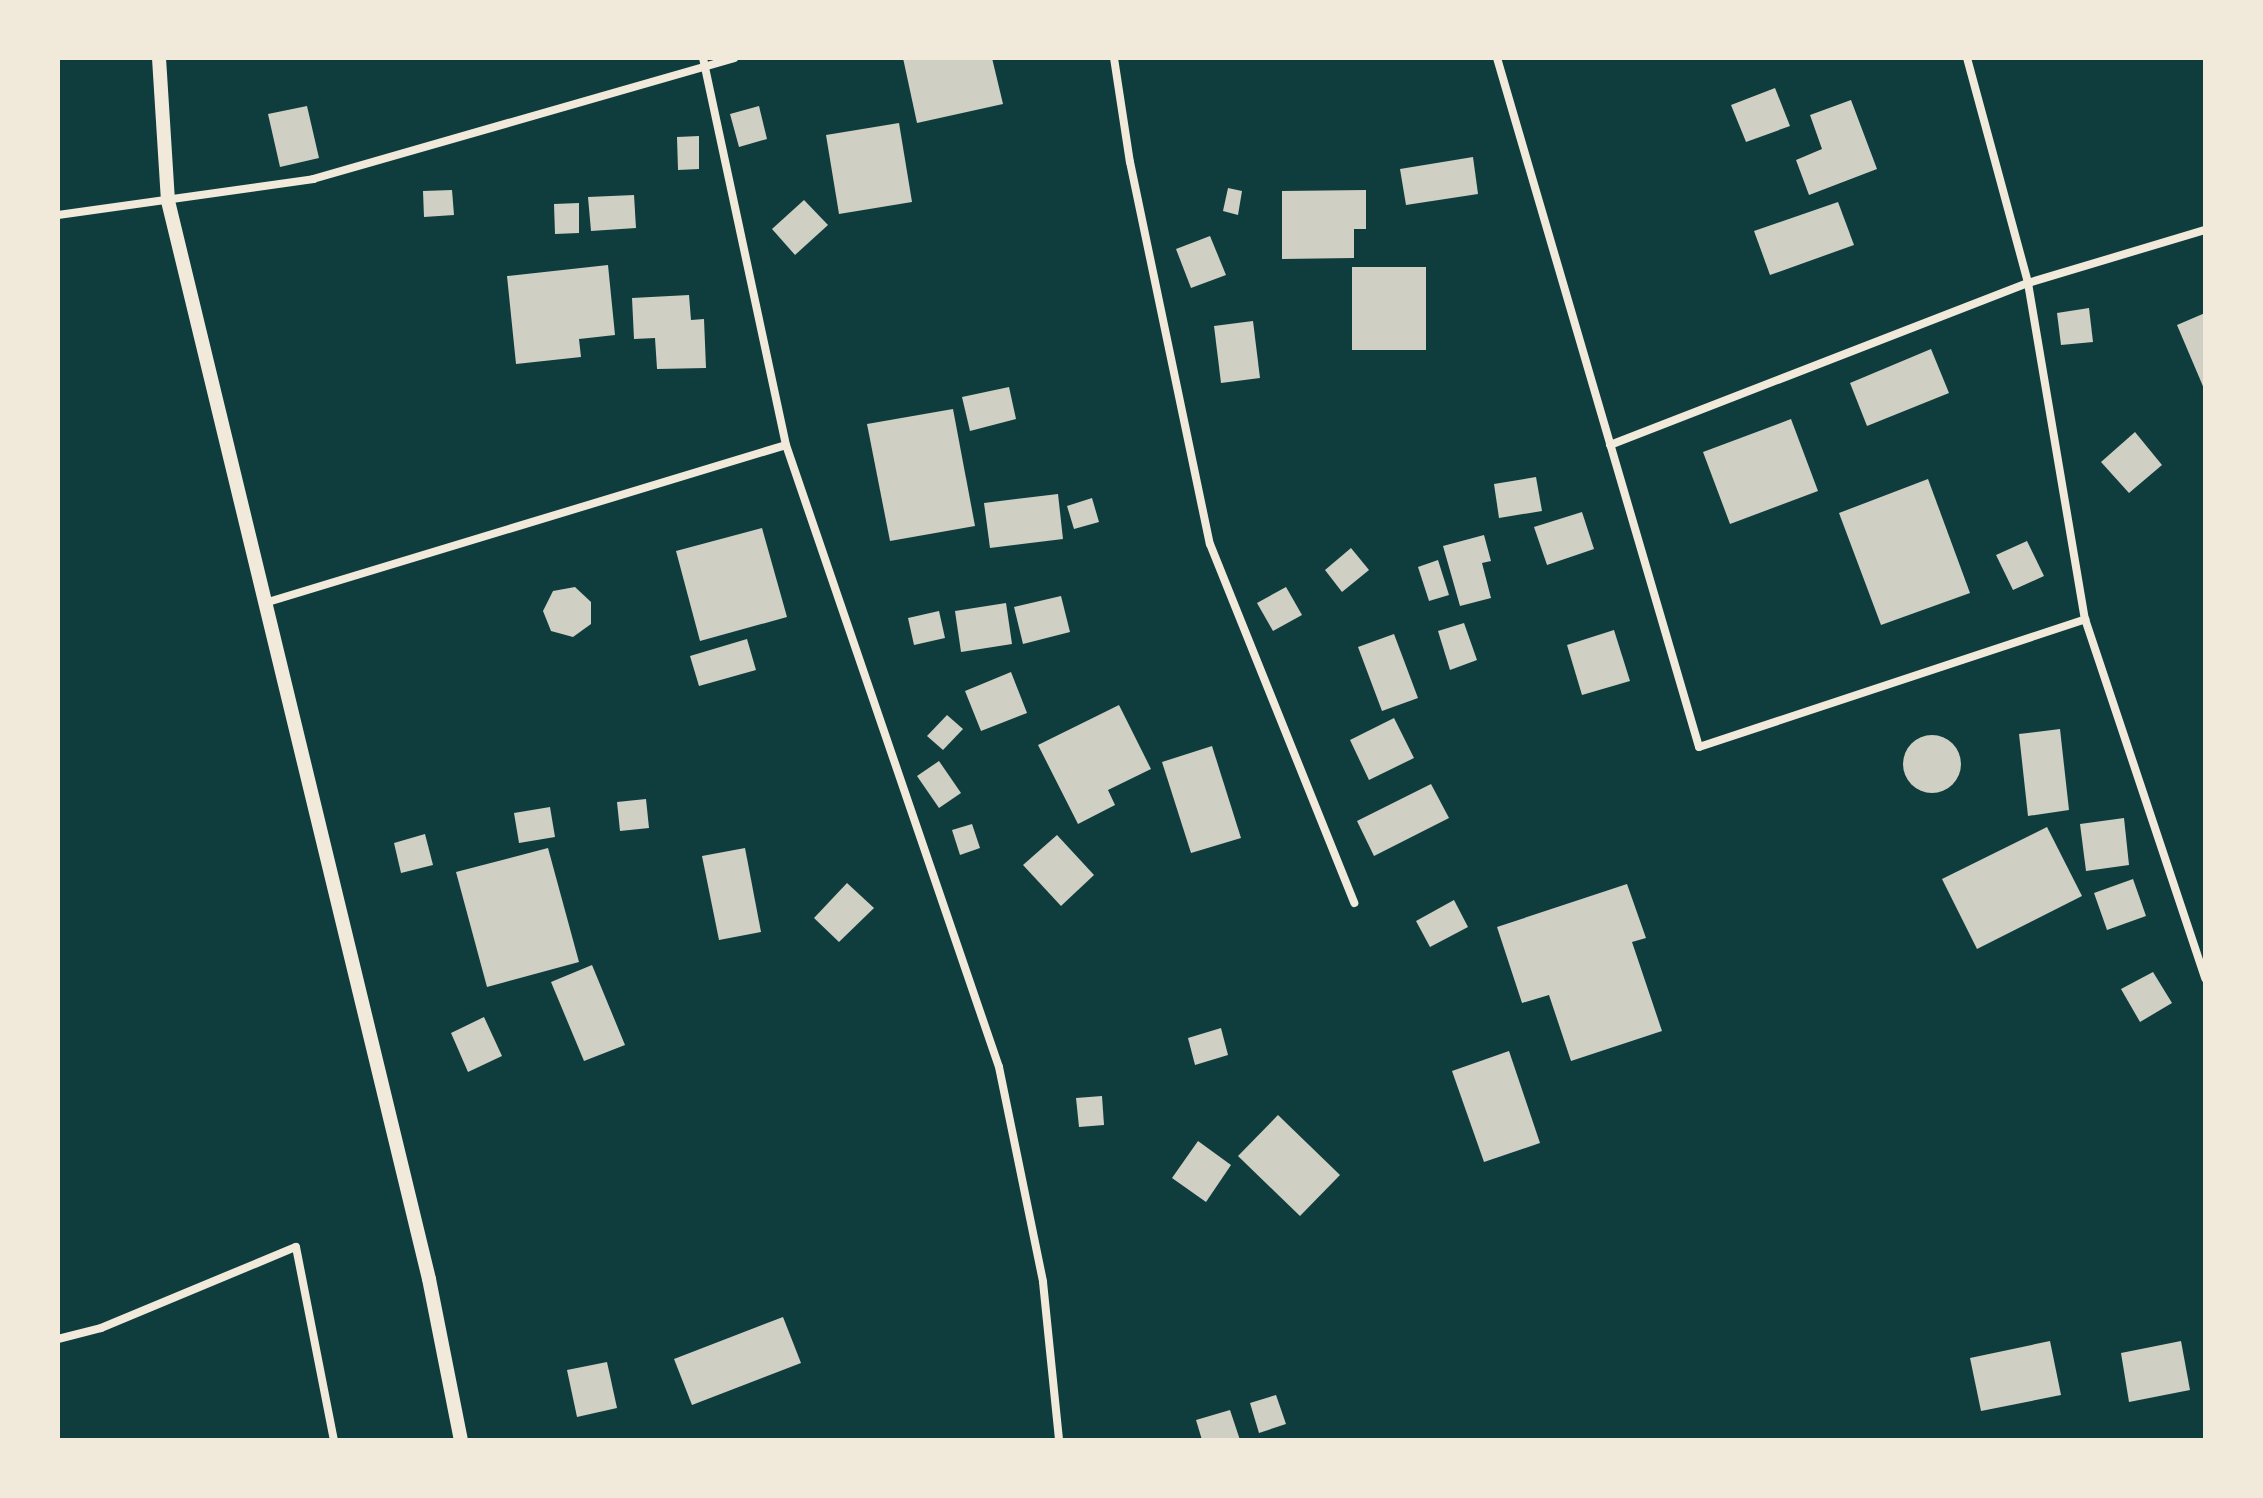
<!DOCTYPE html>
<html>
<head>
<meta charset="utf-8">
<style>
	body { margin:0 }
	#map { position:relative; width:2263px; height:1498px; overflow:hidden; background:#0f3d3e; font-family:Roboto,sans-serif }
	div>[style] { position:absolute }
	.building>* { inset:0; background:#cfcfc3 }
	.round { border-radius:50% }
	.minor>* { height:8px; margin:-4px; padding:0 4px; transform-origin:4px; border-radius:4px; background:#f1e9da }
	.tertiary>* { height:14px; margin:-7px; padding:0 7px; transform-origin:7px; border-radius:7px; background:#f1e9da }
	span { translate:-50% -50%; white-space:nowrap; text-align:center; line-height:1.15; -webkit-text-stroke:6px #f1e9da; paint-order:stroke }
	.frame { position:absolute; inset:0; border:60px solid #f1e9da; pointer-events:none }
</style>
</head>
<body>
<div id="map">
	<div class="building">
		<i style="clip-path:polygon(903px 58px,992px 58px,1003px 104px,917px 123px)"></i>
		<i style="clip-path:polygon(1775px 88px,1790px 126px,1746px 142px,1731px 105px)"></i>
		<i style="clip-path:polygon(1851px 100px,1877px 169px,1809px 195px,1796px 160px,1822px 149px,1810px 115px)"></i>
		<i style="clip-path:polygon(307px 106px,319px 158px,280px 167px,268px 114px)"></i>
		<i style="clip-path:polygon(759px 106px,767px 139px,739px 147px,730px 114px)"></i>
		<i style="clip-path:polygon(899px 123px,912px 202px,839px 214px,826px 135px)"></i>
		<i style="clip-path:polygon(699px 136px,699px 169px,678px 170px,677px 137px)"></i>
		<i style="clip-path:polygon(1473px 157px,1478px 194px,1406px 205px,1400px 169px)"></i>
		<i style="clip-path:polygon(1228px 188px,1242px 191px,1238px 215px,1223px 211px)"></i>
		<i style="clip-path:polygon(452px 190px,454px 215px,424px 217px,423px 191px)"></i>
		<i style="clip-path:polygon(1366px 190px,1366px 229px,1354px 229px,1354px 258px,1282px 259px,1282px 191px)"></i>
		<i style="clip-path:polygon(634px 195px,636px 228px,591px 231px,588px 197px)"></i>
		<i style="clip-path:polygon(804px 200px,828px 225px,795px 255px,772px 229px)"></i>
		<i style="clip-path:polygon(1838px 202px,1854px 245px,1770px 275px,1754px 231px)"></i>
		<i style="clip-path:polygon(579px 203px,579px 233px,555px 234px,554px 204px)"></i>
		<i style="clip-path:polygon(1210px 236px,1226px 275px,1191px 288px,1176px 249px)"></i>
		<i style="clip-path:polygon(608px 265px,615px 335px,579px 339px,581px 357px,516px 364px,507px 276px)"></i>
		<i style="clip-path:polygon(1352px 267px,1426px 267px,1426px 350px,1352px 350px)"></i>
		<i style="clip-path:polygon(689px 295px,691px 320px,704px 319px,706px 368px,657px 369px,655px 338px,634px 339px,632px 298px)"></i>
		<i style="clip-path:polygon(2089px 308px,2093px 342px,2061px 345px,2057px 313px)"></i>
		<i style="clip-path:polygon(2205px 313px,2205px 391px,2177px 325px)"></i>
		<i style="clip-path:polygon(1253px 321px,1260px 378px,1221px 383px,1214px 326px)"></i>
		<i style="clip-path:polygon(1931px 349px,1949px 393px,1867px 426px,1850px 383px)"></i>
		<i style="clip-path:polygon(1009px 387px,1016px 419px,970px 431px,962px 397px)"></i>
		<i style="clip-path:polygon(953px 409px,975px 526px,890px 541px,867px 424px)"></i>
		<i style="clip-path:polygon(1791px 419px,1818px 491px,1730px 524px,1703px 452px)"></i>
		<i style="clip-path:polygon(2135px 432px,2162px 465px,2129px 493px,2101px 462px)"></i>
		<i style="clip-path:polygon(1536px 477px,1542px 511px,1499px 518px,1494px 484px)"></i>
		<i style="clip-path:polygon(1928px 479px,1970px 593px,1881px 625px,1839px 513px)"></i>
		<i style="clip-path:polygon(1058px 494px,1063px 539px,990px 548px,984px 503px)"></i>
		<i style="clip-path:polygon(1092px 498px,1099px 522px,1074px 529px,1067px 506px)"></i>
		<i style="clip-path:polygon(1582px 512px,1594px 549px,1547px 565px,1534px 527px)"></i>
		<i style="clip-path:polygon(762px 528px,787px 617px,700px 641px,676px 551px)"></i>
		<i style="clip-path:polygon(1484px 535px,1491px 561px,1482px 563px,1491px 598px,1460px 606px,1443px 546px)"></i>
		<i style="clip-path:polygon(2027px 541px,2044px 576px,2013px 590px,1996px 555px)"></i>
		<i style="clip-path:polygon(1351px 548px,1369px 570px,1342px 592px,1325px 570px)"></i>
		<i style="clip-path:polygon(1438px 560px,1449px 595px,1429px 601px,1418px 567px)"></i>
		<i style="clip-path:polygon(575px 587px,591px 602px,591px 624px,573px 637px,551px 631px,543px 611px,553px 591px)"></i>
		<i style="clip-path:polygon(1286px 587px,1302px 615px,1273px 631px,1257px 603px)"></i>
		<i style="clip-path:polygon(1061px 596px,1070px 632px,1023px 644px,1014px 607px)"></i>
		<i style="clip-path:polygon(1006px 603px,1012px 644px,961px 652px,955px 611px)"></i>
		<i style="clip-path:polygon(939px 611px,945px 638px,914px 645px,908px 618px)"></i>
		<i style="clip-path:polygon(1464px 623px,1477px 660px,1450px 670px,1438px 631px)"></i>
		<i style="clip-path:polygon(1614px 630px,1630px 681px,1582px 695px,1567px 645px)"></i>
		<i style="clip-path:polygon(1394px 634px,1418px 698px,1382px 711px,1358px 647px)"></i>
		<i style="clip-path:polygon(747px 639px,756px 670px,699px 686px,690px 656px)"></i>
		<i style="clip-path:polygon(1011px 672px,1027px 713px,981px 731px,965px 691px)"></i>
		<i style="clip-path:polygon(1119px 705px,1151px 769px,1108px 790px,1115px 805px,1078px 824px,1038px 745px)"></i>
		<i style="clip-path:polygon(947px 715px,963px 729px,943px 750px,927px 736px)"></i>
		<i style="clip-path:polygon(1394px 718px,1414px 758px,1369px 780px,1350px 740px)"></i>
		<i style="clip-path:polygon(2060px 729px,2069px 810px,2028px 816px,2019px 734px)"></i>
		<i class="round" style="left:1903px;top:735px;width:58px;height:58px"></i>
		<i style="clip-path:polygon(1212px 746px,1241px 838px,1191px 853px,1162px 762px)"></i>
		<i style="clip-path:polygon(939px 761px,961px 793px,939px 808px,917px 776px)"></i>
		<i style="clip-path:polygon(1431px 784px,1449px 818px,1374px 856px,1357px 821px)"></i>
		<i style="clip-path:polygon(646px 799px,649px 828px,620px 831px,617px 802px)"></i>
		<i style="clip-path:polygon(550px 807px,555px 837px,519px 843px,514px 813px)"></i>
		<i style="clip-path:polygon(2124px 818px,2129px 865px,2086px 871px,2080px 824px)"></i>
		<i style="clip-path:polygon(972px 824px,980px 848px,960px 855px,952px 830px)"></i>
		<i style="clip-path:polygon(2047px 827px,2082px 896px,1977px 949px,1942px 879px)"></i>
		<i style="clip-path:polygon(425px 834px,433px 865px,401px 873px,394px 843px)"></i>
		<i style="clip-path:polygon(1057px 835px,1094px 875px,1061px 906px,1023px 865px)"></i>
		<i style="clip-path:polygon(548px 848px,579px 962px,487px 987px,456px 872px)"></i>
		<i style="clip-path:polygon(745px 848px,761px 932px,719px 940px,702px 856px)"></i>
		<i style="clip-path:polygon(2133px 879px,2146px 916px,2107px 930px,2094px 893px)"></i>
		<i style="clip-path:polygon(847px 883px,874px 908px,839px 942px,814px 918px)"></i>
		<i style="clip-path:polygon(1627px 884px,1646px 938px,1632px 942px,1662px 1031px,1571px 1061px,1549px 995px,1522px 1003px,1497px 927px)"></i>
		<i style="clip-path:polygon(1454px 900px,1468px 927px,1430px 947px,1416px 921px)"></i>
		<i style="clip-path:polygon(592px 965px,625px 1045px,584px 1061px,551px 982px)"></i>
		<i style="clip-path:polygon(2153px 972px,2172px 1003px,2140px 1022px,2121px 989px)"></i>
		<i style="clip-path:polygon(484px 1017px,502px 1056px,468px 1072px,451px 1033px)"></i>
		<i style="clip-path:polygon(1221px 1028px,1228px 1055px,1195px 1065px,1188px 1038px)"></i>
		<i style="clip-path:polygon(1509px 1051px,1540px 1143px,1484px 1162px,1452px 1071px)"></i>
		<i style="clip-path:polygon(1102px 1096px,1104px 1125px,1079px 1127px,1076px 1098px)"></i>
		<i style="clip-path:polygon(1278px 1115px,1340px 1175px,1300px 1216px,1238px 1156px)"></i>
		<i style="clip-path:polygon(1198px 1141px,1231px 1165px,1206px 1202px,1172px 1178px)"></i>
		<i style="clip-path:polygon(783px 1317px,801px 1363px,692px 1405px,674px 1359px)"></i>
		<i style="clip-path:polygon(2050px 1341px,2061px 1395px,1981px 1411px,1970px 1358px)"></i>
		<i style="clip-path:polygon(2181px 1341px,2190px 1390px,2129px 1402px,2121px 1353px)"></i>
		<i style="clip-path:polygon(607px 1362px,617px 1408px,577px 1417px,567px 1370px)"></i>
		<i style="clip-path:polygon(1276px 1395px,1286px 1424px,1259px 1433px,1250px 1403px)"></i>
		<i style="clip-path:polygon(1230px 1410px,1240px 1440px,1202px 1440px,1196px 1420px)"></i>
	</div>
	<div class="minor">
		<i style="left:703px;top:58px;width:396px;rotate:77.9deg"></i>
		<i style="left:786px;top:445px;width:657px;rotate:71.1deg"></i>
		<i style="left:999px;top:1067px;width:219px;rotate:78.4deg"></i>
		<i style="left:1043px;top:1282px;width:159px;rotate:84.2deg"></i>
		<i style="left:1114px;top:58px;width:105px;rotate:81.3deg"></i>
		<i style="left:1130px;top:162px;width:390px;rotate:78.2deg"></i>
		<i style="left:1210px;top:544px;width:387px;rotate:68.1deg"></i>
		<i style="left:1497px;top:58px;width:718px;rotate:73.66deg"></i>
		<i style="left:1699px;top:747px;width:407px;rotate:-18.3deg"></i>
		<i style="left:1967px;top:58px;width:233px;rotate:74.8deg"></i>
		<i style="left:2028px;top:283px;width:341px;rotate:80.4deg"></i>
		<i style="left:2085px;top:619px;width:379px;rotate:71.5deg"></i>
		<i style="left:58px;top:215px;width:258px;rotate:-8deg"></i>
		<i style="left:313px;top:179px;width:438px;rotate:-16deg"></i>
		<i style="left:1610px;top:445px;width:448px;rotate:-21.2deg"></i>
		<i style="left:2028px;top:283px;width:185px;rotate:-16.7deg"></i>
		<i style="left:268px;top:602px;width:541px;rotate:-16.86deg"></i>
		<i style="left:58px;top:1339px;width:44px;rotate:-14.3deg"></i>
		<i style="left:101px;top:1328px;width:211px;rotate:-22.6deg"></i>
		<i style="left:296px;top:1247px;width:197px;rotate:78.9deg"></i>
	</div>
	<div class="tertiary">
		<i style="left:159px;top:58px;width:143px;rotate:86.4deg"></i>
		<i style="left:168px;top:201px;width:1109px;rotate:76.39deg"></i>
		<i style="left:429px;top:1279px;width:164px;rotate:78.8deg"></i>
	</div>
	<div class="frame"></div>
</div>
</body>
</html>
